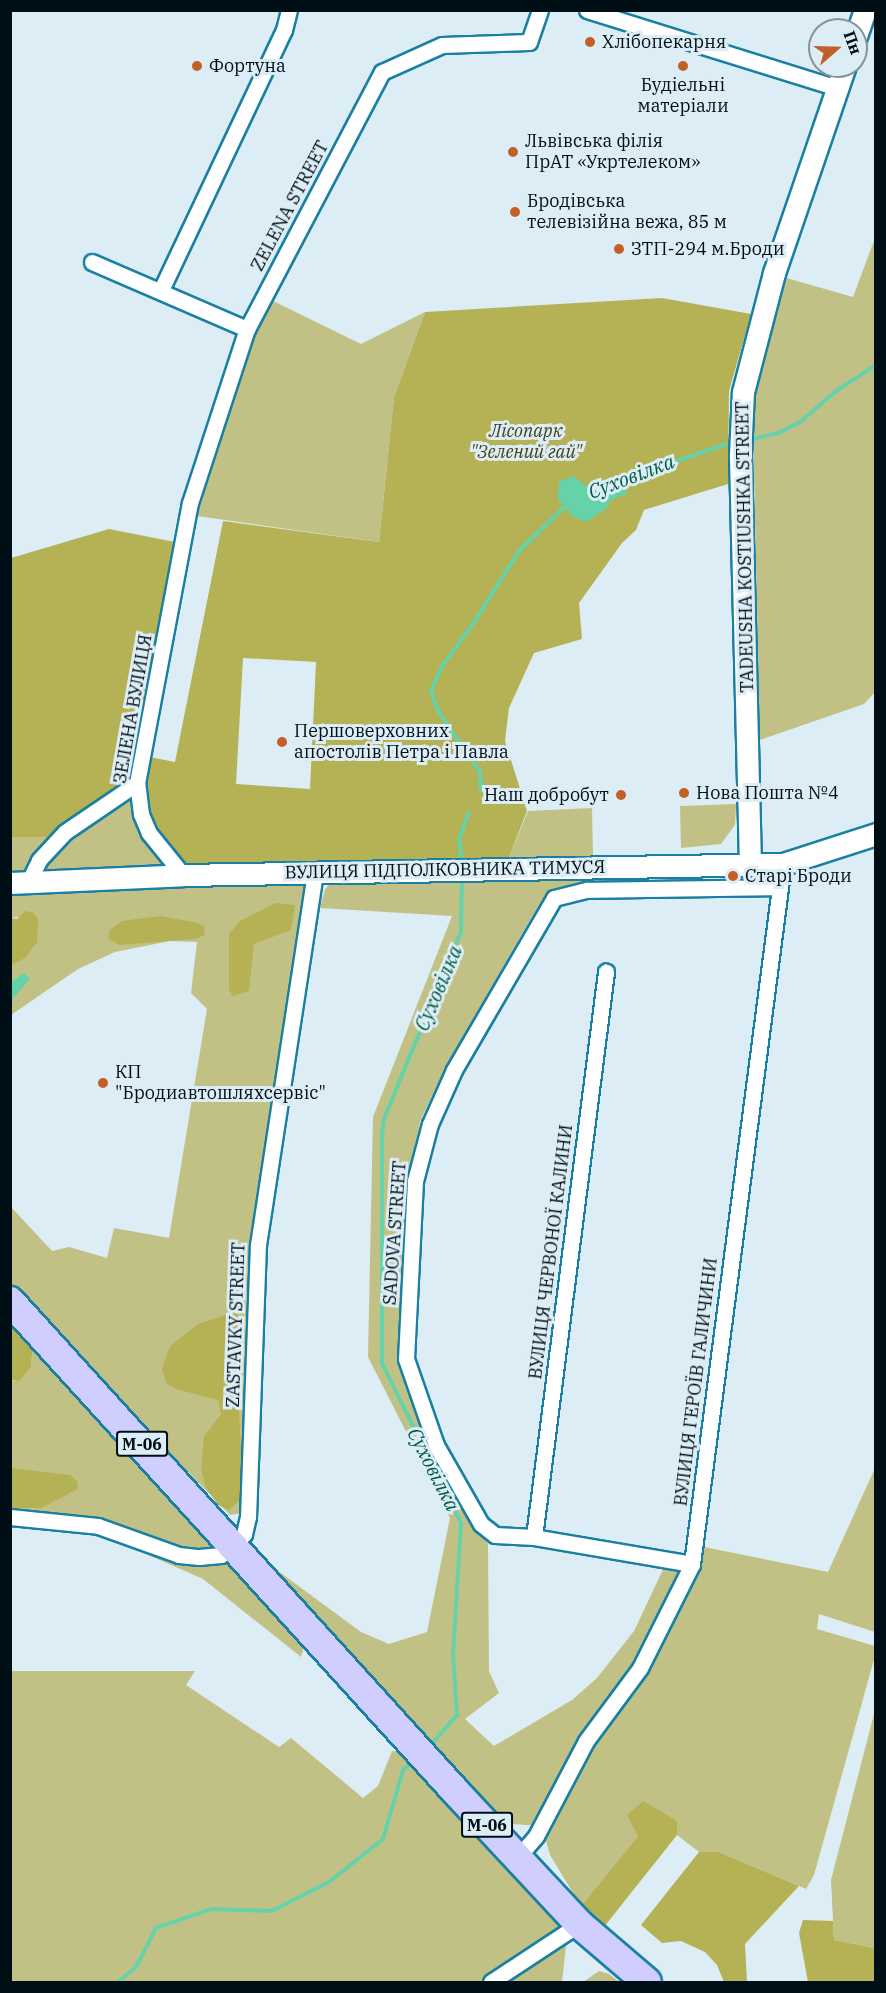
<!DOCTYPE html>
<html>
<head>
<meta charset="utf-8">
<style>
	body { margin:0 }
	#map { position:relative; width:886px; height:1993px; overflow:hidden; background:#ddedf5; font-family:"IBM Plex Serif",serif }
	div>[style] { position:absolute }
	.green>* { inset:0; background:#c2c185 }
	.forest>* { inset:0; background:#b5b256 }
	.water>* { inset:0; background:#66d2aa }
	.stream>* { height:4px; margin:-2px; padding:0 2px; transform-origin:2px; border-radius:2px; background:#66d2aa }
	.roads { filter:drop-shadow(2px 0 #1980a3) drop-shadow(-2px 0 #1980a3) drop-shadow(0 2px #1980a3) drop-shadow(0 -2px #1980a3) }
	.street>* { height:15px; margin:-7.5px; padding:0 7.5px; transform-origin:7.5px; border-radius:7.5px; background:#fff }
	.secondary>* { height:21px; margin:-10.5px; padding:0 10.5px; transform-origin:10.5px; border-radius:10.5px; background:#fff }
	.highway>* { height:28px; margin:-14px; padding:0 14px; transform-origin:14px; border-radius:14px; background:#d0cefe }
	.dots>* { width:16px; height:16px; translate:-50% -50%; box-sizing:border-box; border:3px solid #ddedf5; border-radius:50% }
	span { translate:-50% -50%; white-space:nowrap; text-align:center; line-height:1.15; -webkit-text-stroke:6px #ddedf5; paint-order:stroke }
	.shield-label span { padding:2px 4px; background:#ddedf5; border:2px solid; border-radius:4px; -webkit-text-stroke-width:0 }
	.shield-label { font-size:16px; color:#000e16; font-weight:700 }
	.poi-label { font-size:18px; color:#000e16 }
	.left { translate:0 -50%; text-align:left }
	.right { translate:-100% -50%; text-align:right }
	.street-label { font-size:18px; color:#000e16 }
	.park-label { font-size:18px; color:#43421b; font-style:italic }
	.water-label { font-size:20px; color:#005d44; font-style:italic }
	.frame { position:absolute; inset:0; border:12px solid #000e16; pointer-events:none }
	.north { position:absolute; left:808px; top:18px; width:60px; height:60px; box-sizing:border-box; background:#ddedf5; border:2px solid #85949c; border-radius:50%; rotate:70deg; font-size:16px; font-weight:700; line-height:24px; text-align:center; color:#000e16 }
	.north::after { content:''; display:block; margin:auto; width:21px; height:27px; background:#c25f26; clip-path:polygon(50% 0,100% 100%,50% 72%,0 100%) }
</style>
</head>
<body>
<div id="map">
	<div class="green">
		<i style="clip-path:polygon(875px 238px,875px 692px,864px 704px,760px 740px,753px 431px,756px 392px,771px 319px,783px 277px,853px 297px)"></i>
		<i style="clip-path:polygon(273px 301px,361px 344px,425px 312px,394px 397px,379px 542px,197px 516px,256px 332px)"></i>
		<i style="clip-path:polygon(132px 792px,169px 868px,42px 873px,42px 866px,59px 844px)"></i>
		<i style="clip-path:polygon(736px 804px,735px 825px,721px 844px,681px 848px,680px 806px)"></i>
		<i style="clip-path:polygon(592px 808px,593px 856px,508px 860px,528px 811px)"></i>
		<i style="clip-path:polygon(11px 837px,52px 837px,26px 875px,11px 875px)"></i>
		<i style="clip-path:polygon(584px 875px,585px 885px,552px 893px,542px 900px,520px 937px,446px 1066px,421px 1119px,407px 1180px,398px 1358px,432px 1447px,488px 1544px,489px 1671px,499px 1693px,465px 1719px,494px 1746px,572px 1700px,597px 1678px,634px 1631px,667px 1561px,700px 1570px,704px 1547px,828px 1572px,875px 1468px,875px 1632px,819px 1614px,817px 1629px,875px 1646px,875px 1656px,814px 1875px,806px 1889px,719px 1852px,699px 1852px,677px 1835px,676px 1821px,639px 1835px,581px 1906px,550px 1855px,542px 1826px,498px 1823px,255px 1554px,361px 1632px,389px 1644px,427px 1632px,450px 1518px,368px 1357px,373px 1117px,452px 916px,320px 908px,325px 889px,331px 883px)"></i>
		<i style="clip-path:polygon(314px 881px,258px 1245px,243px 1513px,230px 1515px,11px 1290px,11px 1207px,52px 1251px,69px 1247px,107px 1258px,114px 1228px,169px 1238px,207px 1009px,191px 993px,197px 942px,170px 941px,115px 952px,78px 969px,11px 1015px,11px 1001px,29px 979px,19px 976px,11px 981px,11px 965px,34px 948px,19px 917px,10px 918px,11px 890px)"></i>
		<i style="clip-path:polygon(33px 1343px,306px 1640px,301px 1657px,203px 1579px,96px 1532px,11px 1526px,10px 1380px,15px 1381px,31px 1367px)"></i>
		<i style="clip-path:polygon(11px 1671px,195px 1671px,186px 1685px,279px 1747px,291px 1738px,363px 1798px,378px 1786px,392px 1751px,405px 1752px,568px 1928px,562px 1982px,11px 1982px)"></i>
		<i style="clip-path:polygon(875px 1710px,875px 1948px,834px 1940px,831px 1880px)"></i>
		<i style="clip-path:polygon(599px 1971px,609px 1974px,619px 1982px,583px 1982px)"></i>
	</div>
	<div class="forest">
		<i style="clip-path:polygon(evenodd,662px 298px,751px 314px,729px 391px,728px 484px,644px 510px,636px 530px,622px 543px,579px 603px,582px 639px,534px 653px,509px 708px,505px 741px,527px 811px,508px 860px,183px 865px,150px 823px,143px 783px,150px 757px,175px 762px,223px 521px,379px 542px,394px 397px,425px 312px,662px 298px,243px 658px,316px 662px,310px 789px,236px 784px,243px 658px)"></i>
		<i style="clip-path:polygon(109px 529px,175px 542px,130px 781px,52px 837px,11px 837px,11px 558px)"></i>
		<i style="clip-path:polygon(276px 903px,295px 905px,291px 930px,254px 944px,249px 991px,233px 996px,229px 990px,229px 934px,240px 921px)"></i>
		<i style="clip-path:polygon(25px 911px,34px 913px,38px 919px,37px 943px,25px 958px,11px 965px,11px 918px,17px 919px)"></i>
		<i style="clip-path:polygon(160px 916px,198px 923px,204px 926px,205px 935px,195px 939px,119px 945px,108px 938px,110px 930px,122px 921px)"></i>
		<i style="clip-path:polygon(235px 1312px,242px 1320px,238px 1392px,241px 1449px,249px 1492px,229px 1510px,218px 1505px,205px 1486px,201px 1467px,204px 1436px,221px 1414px,218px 1400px,176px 1389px,166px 1383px,162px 1368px,170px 1346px,198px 1324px)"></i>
		<i style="clip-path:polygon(10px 1321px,33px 1343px,31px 1367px,19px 1381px,11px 1380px)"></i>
		<i style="clip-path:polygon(10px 1468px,70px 1475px,77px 1481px,78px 1489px,41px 1508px,11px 1508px)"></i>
		<i style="clip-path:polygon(643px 1801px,677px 1821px,677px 1835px,604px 1927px,581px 1906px,638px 1836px,627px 1815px)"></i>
		<i style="clip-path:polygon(699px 1852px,719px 1852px,799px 1886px,745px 1944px,747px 1982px,724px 1982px,717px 1965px,705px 1952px,681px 1941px,662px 1943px,641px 1925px)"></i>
		<i style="clip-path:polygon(803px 1920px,833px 1921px,834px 1940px,875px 1948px,875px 1982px,808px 1982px,799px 1933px)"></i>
	</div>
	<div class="water">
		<i style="clip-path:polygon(573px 476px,591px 489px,625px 485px,627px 494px,611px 500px,607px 508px,586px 522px,572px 516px,558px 499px,559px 482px)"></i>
		<i style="clip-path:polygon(24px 973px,30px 979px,11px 1001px,11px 981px)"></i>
	</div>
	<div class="stream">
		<i style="left:748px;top:440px;width:32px;rotate:-13deg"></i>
		<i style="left:779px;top:433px;width:24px;rotate:-28deg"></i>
		<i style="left:800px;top:422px;width:48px;rotate:-40.7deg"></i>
		<i style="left:836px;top:391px;width:48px;rotate:-33deg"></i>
		<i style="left:589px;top:491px;width:154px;rotate:-18.9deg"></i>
		<i style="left:481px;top:790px;width:18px;rotate:-93deg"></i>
		<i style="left:480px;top:772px;width:74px;rotate:-124.5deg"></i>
		<i style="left:438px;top:711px;width:21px;rotate:-109deg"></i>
		<i style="left:431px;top:691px;width:27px;rotate:-66deg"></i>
		<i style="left:442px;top:666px;width:52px;rotate:-53.6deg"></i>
		<i style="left:473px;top:624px;width:86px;rotate:-57.8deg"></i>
		<i style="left:519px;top:551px;width:64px;rotate:-44.4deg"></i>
		<i style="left:462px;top:863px;width:24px;rotate:-97deg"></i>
		<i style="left:459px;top:839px;width:28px;rotate:-69deg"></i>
		<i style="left:429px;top:1747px;width:43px;rotate:-48.8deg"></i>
		<i style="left:457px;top:1715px;width:61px;rotate:-93.8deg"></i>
		<i style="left:453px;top:1654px;width:131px;rotate:-86.5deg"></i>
		<i style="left:461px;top:1523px;width:178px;rotate:-116.3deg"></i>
		<i style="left:382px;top:1363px;width:229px;rotate:-90deg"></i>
		<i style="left:382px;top:1134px;width:15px;rotate:-82deg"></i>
		<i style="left:384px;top:1119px;width:202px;rotate:-67.6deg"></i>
		<i style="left:461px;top:932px;width:55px;rotate:-89deg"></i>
		<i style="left:118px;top:1982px;width:23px;rotate:-40deg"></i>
		<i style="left:136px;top:1967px;width:44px;rotate:-62.9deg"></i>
		<i style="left:156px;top:1928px;width:58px;rotate:-19.1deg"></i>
		<i style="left:211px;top:1909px;width:61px;rotate:1.9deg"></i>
		<i style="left:272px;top:1911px;width:64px;rotate:-27deg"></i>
		<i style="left:329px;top:1882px;width:69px;rotate:-38.5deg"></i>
		<i style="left:383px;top:1839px;width:72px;rotate:-73.8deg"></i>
		<i style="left:403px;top:1770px;width:15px;rotate:-42deg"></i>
	</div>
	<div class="roads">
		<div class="street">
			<i style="left:587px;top:10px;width:262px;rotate:17.3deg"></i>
			<i style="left:92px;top:262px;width:169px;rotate:23.4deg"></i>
			<i style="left:161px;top:290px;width:288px;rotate:-64.7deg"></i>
			<i style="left:284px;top:30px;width:21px;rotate:-76deg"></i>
			<i style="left:183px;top:875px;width:54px;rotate:-129deg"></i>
			<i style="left:149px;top:833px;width:21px;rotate:-113deg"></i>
			<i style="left:141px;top:814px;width:31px;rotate:-97deg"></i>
			<i style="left:137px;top:783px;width:285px;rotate:-79.3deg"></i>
			<i style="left:190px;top:503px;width:183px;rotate:-71.9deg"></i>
			<i style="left:247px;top:329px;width:290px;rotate:-62.3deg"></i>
			<i style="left:382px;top:72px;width:66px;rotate:-24.2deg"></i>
			<i style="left:442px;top:45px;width:87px;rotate:-2deg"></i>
			<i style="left:529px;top:42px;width:34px;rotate:-71deg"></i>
			<i style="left:28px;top:883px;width:25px;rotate:-64deg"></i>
			<i style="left:39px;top:860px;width:38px;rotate:-47deg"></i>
			<i style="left:65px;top:832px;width:87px;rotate:-34.2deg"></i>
			<i style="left:10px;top:1517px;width:88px;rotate:5.8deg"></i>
			<i style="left:98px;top:1526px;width:86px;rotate:19.7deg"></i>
			<i style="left:179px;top:1555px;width:20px;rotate:6deg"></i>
			<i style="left:199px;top:1557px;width:22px;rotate:-5deg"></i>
			<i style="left:221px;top:1555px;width:31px;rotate:-42deg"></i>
			<i style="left:244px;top:1534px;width:17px;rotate:-77deg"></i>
			<i style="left:248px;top:1517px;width:272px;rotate:-87.9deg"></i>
			<i style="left:258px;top:1245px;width:376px;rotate:-81.3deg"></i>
			<i style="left:534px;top:1537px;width:570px;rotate:-82.74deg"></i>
			<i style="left:692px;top:1564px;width:160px;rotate:-170.3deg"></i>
			<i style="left:534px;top:1537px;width:39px;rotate:-177deg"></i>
			<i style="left:495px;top:1535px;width:18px;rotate:-142deg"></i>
			<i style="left:481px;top:1524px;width:91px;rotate:-119.7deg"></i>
			<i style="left:436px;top:1445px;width:91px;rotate:-109.2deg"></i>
			<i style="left:406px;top:1359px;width:178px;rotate:-87.1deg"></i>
			<i style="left:415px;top:1181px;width:59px;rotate:-75.3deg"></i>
			<i style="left:430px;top:1124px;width:59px;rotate:-66deg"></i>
			<i style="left:454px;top:1070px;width:199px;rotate:-59.8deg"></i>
			<i style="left:554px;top:898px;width:34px;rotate:-14deg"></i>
			<i style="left:587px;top:890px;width:191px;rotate:-0.9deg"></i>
			<i style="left:517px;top:1858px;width:29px;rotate:-49deg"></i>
			<i style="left:536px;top:1836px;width:107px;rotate:-62.2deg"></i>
			<i style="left:586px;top:1741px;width:91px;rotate:-53.5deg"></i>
			<i style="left:640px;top:1668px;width:116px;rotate:-63.4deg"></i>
			<i style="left:692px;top:1564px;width:706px;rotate:-82.59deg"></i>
			<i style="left:491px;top:1982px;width:105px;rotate:-33.4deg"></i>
		</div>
		<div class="secondary">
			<i style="left:856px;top:36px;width:28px;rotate:-71deg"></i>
			<i style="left:750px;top:865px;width:410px;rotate:-91.4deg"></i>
			<i style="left:740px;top:455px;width:63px;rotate:-87.3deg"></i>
			<i style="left:743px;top:392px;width:123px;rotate:-75.4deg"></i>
			<i style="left:774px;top:273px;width:219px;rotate:-71.1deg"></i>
			<i style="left:10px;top:883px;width:173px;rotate:-2.6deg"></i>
			<i style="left:183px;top:875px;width:600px;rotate:-1.05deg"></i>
			<i style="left:783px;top:864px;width:98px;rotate:-17.9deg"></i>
		</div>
		<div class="highway">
			<i style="left:10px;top:1301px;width:663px;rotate:47.75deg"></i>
			<i style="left:456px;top:1792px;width:180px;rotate:47deg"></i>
			<i style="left:579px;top:1924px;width:89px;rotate:40.5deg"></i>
		</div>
	</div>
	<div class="dots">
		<i style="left:590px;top:42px;background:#c25f26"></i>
		<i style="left:197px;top:66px;background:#c25f26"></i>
		<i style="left:683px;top:66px;background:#c25f26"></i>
		<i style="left:513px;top:152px;background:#c25f26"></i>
		<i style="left:515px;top:212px;background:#c25f26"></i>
		<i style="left:619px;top:249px;background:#c25f26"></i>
		<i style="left:282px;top:742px;background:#c25f26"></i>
		<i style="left:684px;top:793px;background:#c25f26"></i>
		<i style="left:621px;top:795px;background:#c25f26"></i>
		<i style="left:733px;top:876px;background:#c25f26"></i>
		<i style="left:103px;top:1083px;background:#c25f26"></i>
	</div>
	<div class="shield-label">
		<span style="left:142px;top:1444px">М-06</span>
		<span style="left:487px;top:1825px">М-06</span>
	</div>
	<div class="poi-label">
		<span class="left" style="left:602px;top:42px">Хлібопекарня</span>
		<span class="left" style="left:209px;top:66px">Фортуна</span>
		<span style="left:683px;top:96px">Будіельні<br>матеріали</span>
		<span class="left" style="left:525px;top:152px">Львівська філія<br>ПрАТ «Укртелеком»</span>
		<span class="left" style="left:527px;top:212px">Бродівська<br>телевізійна вежа, 85 м</span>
		<span class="left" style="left:631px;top:249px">ЗТП-294 м.Броди</span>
		<span class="left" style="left:294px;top:742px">Першоверховних<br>апостолів Петра і Павла</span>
		<span class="left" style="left:696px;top:793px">Нова Пошта №4</span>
		<span class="right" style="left:609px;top:795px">Наш добробут</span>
		<span class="left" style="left:745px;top:876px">Старі Броди</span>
		<span class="left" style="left:115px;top:1083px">КП<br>"Бродиавтошляхсервіс"</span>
	</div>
	<div class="street-label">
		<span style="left:290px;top:206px;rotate:-62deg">ZELENA STREET</span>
		<span style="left:745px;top:547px;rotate:-91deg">TADEUSHA KOSTIUSHKA STREET</span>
		<span style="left:133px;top:709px;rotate:-80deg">ЗЕЛЕНА ВУЛИЦЯ</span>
		<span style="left:445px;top:870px;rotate:-1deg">ВУЛИЦЯ ПІДПОЛКОВНИКА ТИМУСЯ</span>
		<span style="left:395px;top:1233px;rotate:-86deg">SADOVA STREET</span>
		<span style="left:551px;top:1252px;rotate:-83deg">ВУЛИЦЯ ЧЕРВОНОЇ КАЛИНИ</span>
		<span style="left:236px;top:1325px;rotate:-88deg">ZASTAVKY STREET</span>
		<span style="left:696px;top:1382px;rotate:-83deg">ВУЛИЦЯ ГЕРОЇВ ГАЛИЧИНИ</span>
	</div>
	<div class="park-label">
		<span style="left:526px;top:442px">Лісопарк<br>"Зелений гай"</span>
	</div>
	<div class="water-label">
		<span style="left:631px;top:476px;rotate:-21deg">Суховілка</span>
		<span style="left:438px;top:988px;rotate:-67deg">Суховілка</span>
		<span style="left:434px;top:1469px;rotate:63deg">Суховілка</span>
	</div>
	<div class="frame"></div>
	<div class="north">Пн</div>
</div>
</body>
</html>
